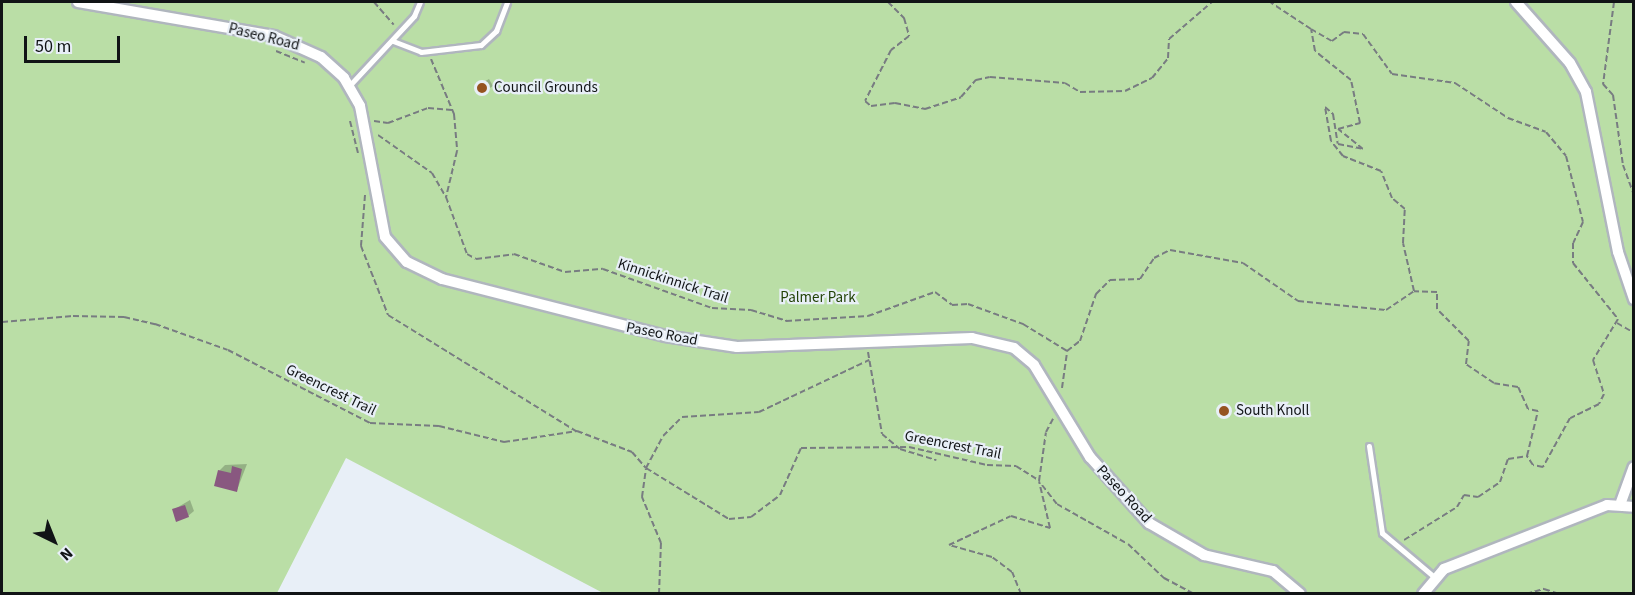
<!DOCTYPE html>
<html>
<head>
<meta charset="utf-8">
<style>
	body { margin:0 }
	#map { position:relative; width:1635px; height:595px; overflow:hidden; background:#e8eff7; font-family:"Source Sans 3",sans-serif }
	div>[style] { position:absolute }
	.green>* { inset:0; background:#badea6 }
	.shadow>* { inset:0; background:#0003 }
	.building>* { inset:0; background:#895880 }
	.path>* { height:2px; margin-top:-1px; transform-origin:0; background:repeating-linear-gradient(90deg,#787c81 0 6px,transparent 0 9px) }
	.roads { filter:drop-shadow(2px 0 #b0b6be) drop-shadow(-2px 0 #b0b6be) drop-shadow(0 2px #b0b6be) drop-shadow(0 -2px #b0b6be) }
	.lane>* { height:5px; margin:-2.5px; padding:0 2.5px; transform-origin:2.5px; border-radius:2.5px; background:#fff }
	.street>* { height:10px; margin:-5px; padding:0 5px; transform-origin:5px; border-radius:5px; background:#fff }
	.dots>* { width:16px; height:16px; translate:-50% -50%; box-sizing:border-box; border:3px solid #e8eff7; border-radius:50% }
	span { translate:-50% -50%; white-space:nowrap; text-align:center; line-height:1.15; -webkit-text-stroke:4.5px #e8eff7; paint-order:stroke }
	.street-label { font-size:15px; color:#111416 }
	.poi-label { font-size:15px; color:#111416 }
	.left { translate:0 -50%; text-align:left }
	.park-label { font-size:15px; color:#224206 }
	.frame { position:absolute; inset:0; border:3px solid #111416; pointer-events:none }
	.north { position:absolute; left:24px; top:511px; width:60px; height:60px; -webkit-text-stroke:4px #e8eff7; paint-order:stroke; rotate:137deg; font-size:16px; font-weight:700; line-height:24px; text-align:center; color:#111416 }
	.north::after { content:''; display:block; margin:auto; width:21px; height:27px; background:#111416; clip-path:polygon(50% 0,100% 100%,50% 72%,0 100%) }
	.scale { position:absolute; left:24px; top:36px; width:96px; height:27px; box-sizing:border-box; border:3px solid #111416; border-top:0; padding-left:8px; font-size:18px; line-height:21px; white-space:nowrap; color:#111416; -webkit-text-stroke:4px #e8eff7; paint-order:stroke }
</style>
</head>
<body>
<div id="map">
	<div class="green">
		<i style="clip-path:polygon(2px 2px,1633px 2px,1633px 593px,603px 593px,346px 458px,277px 593px,2px 593px)"></i>
	</div>
	<div class="shadow">
		<i style="clip-path:polygon(489px 79px,493px 86px,479px 95px,475px 87px)"></i>
		<i style="clip-path:polygon(247px 464px,237px 490px,219px 471px,225px 465px)"></i>
		<i style="clip-path:polygon(190px 500px,194px 511px,188px 516px,173px 510px)"></i>
	</div>
	<div class="building">
		<i style="clip-path:polygon(232px 466px,242px 469px,237px 492px,214px 486px,218px 470px,231px 473px)"></i>
		<i style="clip-path:polygon(185px 505px,189px 517px,176px 522px,172px 509px)"></i>
	</div>
	<div class="path">
		<i style="left:374px;top:2px;width:30px;rotate:49deg"></i>
		<i style="left:888px;top:2px;width:23px;rotate:45deg"></i>
		<i style="left:904px;top:18px;width:19px;rotate:74deg"></i>
		<i style="left:909px;top:36px;width:23px;rotate:142deg"></i>
		<i style="left:891px;top:50px;width:57px;rotate:117deg"></i>
		<i style="left:865px;top:101px;width:8px;rotate:40deg"></i>
		<i style="left:871px;top:106px;width:24px;rotate:-7deg"></i>
		<i style="left:895px;top:103px;width:31px;rotate:11deg"></i>
		<i style="left:925px;top:109px;width:38px;rotate:-18deg"></i>
		<i style="left:961px;top:97px;width:23px;rotate:-49deg"></i>
		<i style="left:976px;top:80px;width:14px;rotate:-12deg"></i>
		<i style="left:990px;top:77px;width:75px;rotate:4.6deg"></i>
		<i style="left:1065px;top:83px;width:17px;rotate:31deg"></i>
		<i style="left:1080px;top:92px;width:45px;rotate:-1.3deg"></i>
		<i style="left:1125px;top:91px;width:30px;rotate:-26deg"></i>
		<i style="left:1152px;top:78px;width:26px;rotate:-51deg"></i>
		<i style="left:1168px;top:58px;width:19px;rotate:-87deg"></i>
		<i style="left:1169px;top:39px;width:57px;rotate:-40.7deg"></i>
		<i style="left:1614px;top:2px;width:83px;rotate:97.6deg"></i>
		<i style="left:1603px;top:84px;width:15px;rotate:48deg"></i>
		<i style="left:1613px;top:95px;width:71px;rotate:81.9deg"></i>
		<i style="left:1623px;top:165px;width:33px;rotate:70deg"></i>
		<i style="left:1311px;top:29px;width:24px;rotate:30deg"></i>
		<i style="left:1332px;top:41px;width:15px;rotate:-37deg"></i>
		<i style="left:1344px;top:32px;width:19px;rotate:6deg"></i>
		<i style="left:1363px;top:34px;width:49px;rotate:54.1deg"></i>
		<i style="left:1392px;top:74px;width:64px;rotate:8.1deg"></i>
		<i style="left:1455px;top:83px;width:64px;rotate:33.4deg"></i>
		<i style="left:1508px;top:118px;width:40px;rotate:20.2deg"></i>
		<i style="left:1546px;top:132px;width:31px;rotate:50deg"></i>
		<i style="left:1566px;top:156px;width:68px;rotate:75.6deg"></i>
		<i style="left:1583px;top:222px;width:23px;rotate:115deg"></i>
		<i style="left:1573px;top:243px;width:20px;rotate:90deg"></i>
		<i style="left:1573px;top:263px;width:72px;rotate:51.2deg"></i>
		<i style="left:1618px;top:319px;width:48px;rotate:121.4deg"></i>
		<i style="left:1593px;top:360px;width:36px;rotate:72deg"></i>
		<i style="left:1604px;top:394px;width:11px;rotate:117deg"></i>
		<i style="left:1599px;top:404px;width:32px;rotate:154deg"></i>
		<i style="left:1570px;top:418px;width:56px;rotate:118.9deg"></i>
		<i style="left:1543px;top:467px;width:10px;rotate:-169deg"></i>
		<i style="left:1533px;top:465px;width:11px;rotate:-124deg"></i>
		<i style="left:276px;top:51px;width:31px;rotate:22deg"></i>
		<i style="left:431px;top:59px;width:60px;rotate:67.3deg"></i>
		<i style="left:454px;top:114px;width:37px;rotate:85deg"></i>
		<i style="left:457px;top:151px;width:47px;rotate:103.4deg"></i>
		<i style="left:446px;top:197px;width:61px;rotate:69.8deg"></i>
		<i style="left:467px;top:254px;width:10px;rotate:29deg"></i>
		<i style="left:476px;top:259px;width:38px;rotate:-7deg"></i>
		<i style="left:514px;top:254px;width:54px;rotate:19.4deg"></i>
		<i style="left:565px;top:272px;width:38px;rotate:-5deg"></i>
		<i style="left:603px;top:269px;width:116px;rotate:19.7deg"></i>
		<i style="left:712px;top:308px;width:39px;rotate:3deg"></i>
		<i style="left:751px;top:310px;width:37px;rotate:17deg"></i>
		<i style="left:786px;top:321px;width:82px;rotate:-3.5deg"></i>
		<i style="left:868px;top:316px;width:71px;rotate:-19.7deg"></i>
		<i style="left:935px;top:292px;width:21px;rotate:37deg"></i>
		<i style="left:952px;top:305px;width:16px;rotate:-4deg"></i>
		<i style="left:968px;top:304px;width:59px;rotate:20deg"></i>
		<i style="left:1023px;top:324px;width:52px;rotate:31.5deg"></i>
		<i style="left:350px;top:121px;width:33px;rotate:76deg"></i>
		<i style="left:374px;top:121px;width:14px;rotate:8deg"></i>
		<i style="left:388px;top:123px;width:43px;rotate:-20.6deg"></i>
		<i style="left:428px;top:108px;width:24px;rotate:5deg"></i>
		<i style="left:378px;top:135px;width:66px;rotate:35.1deg"></i>
		<i style="left:432px;top:173px;width:28px;rotate:60deg"></i>
		<i style="left:365px;top:195px;width:51px;rotate:94.5deg"></i>
		<i style="left:361px;top:246px;width:74px;rotate:68.6deg"></i>
		<i style="left:388px;top:315px;width:221px;rotate:31.7deg"></i>
		<i style="left:2px;top:322px;width:71px;rotate:-4.8deg"></i>
		<i style="left:73px;top:316px;width:51px;rotate:1.1deg"></i>
		<i style="left:124px;top:317px;width:32px;rotate:13deg"></i>
		<i style="left:155px;top:324px;width:77px;rotate:19.6deg"></i>
		<i style="left:228px;top:350px;width:160px;rotate:27.2deg"></i>
		<i style="left:370px;top:423px;width:69px;rotate:2.5deg"></i>
		<i style="left:439px;top:426px;width:67px;rotate:13.8deg"></i>
		<i style="left:504px;top:442px;width:74px;rotate:-8.6deg"></i>
		<i style="left:577px;top:431px;width:59px;rotate:20.9deg"></i>
		<i style="left:632px;top:452px;width:21px;rotate:49deg"></i>
		<i style="left:646px;top:468px;width:97px;rotate:31.6deg"></i>
		<i style="left:729px;top:519px;width:22px;rotate:-5deg"></i>
		<i style="left:751px;top:517px;width:36px;rotate:-37deg"></i>
		<i style="left:780px;top:495px;width:51px;rotate:-65.9deg"></i>
		<i style="left:801px;top:448px;width:108px;rotate:-0.5deg"></i>
		<i style="left:909px;top:447px;width:80px;rotate:13deg"></i>
		<i style="left:987px;top:465px;width:29px;rotate:2deg"></i>
		<i style="left:1016px;top:466px;width:26px;rotate:32deg"></i>
		<i style="left:1617px;top:323px;width:20px;rotate:30deg"></i>
		<i style="left:868px;top:352px;width:83px;rotate:80.3deg"></i>
		<i style="left:882px;top:434px;width:23px;rotate:40deg"></i>
		<i style="left:900px;top:449px;width:38px;rotate:17deg"></i>
		<i style="left:1062px;top:388px;width:37px;rotate:-82deg"></i>
		<i style="left:1067px;top:351px;width:16px;rotate:-38deg"></i>
		<i style="left:1080px;top:341px;width:50px;rotate:-71.2deg"></i>
		<i style="left:1096px;top:294px;width:20px;rotate:-45deg"></i>
		<i style="left:1110px;top:280px;width:30px;rotate:-2deg"></i>
		<i style="left:1140px;top:279px;width:25px;rotate:-56deg"></i>
		<i style="left:1154px;top:258px;width:18px;rotate:-27deg"></i>
		<i style="left:1170px;top:250px;width:74px;rotate:10.1deg"></i>
		<i style="left:1243px;top:263px;width:67px;rotate:34.6deg"></i>
		<i style="left:1298px;top:301px;width:88px;rotate:5.8deg"></i>
		<i style="left:1386px;top:310px;width:34px;rotate:-34deg"></i>
		<i style="left:1414px;top:291px;width:49px;rotate:-102.9deg"></i>
		<i style="left:1403px;top:243px;width:34px;rotate:-87deg"></i>
		<i style="left:1405px;top:209px;width:17px;rotate:-140deg"></i>
		<i style="left:1392px;top:198px;width:29px;rotate:-112deg"></i>
		<i style="left:1381px;top:171px;width:41px;rotate:-158.5deg"></i>
		<i style="left:1343px;top:156px;width:19px;rotate:-129deg"></i>
		<i style="left:1331px;top:141px;width:35px;rotate:-100deg"></i>
		<i style="left:1325px;top:107px;width:11px;rotate:41deg"></i>
		<i style="left:1333px;top:114px;width:30px;rotate:81deg"></i>
		<i style="left:1338px;top:144px;width:25px;rotate:11deg"></i>
		<i style="left:1363px;top:149px;width:32px;rotate:-141deg"></i>
		<i style="left:1338px;top:129px;width:23px;rotate:-15deg"></i>
		<i style="left:1360px;top:123px;width:44px;rotate:-101.8deg"></i>
		<i style="left:1351px;top:80px;width:46px;rotate:-141.1deg"></i>
		<i style="left:1315px;top:51px;width:22px;rotate:-100deg"></i>
		<i style="left:1311px;top:29px;width:49px;rotate:-146.6deg"></i>
		<i style="left:1042px;top:485px;width:24px;rotate:52deg"></i>
		<i style="left:1057px;top:504px;width:81px;rotate:29.4deg"></i>
		<i style="left:1128px;top:544px;width:50px;rotate:43.4deg"></i>
		<i style="left:1164px;top:578px;width:34px;rotate:28deg"></i>
		<i style="left:1404px;top:540px;width:62px;rotate:-31.9deg"></i>
		<i style="left:1457px;top:507px;width:14px;rotate:-60deg"></i>
		<i style="left:1464px;top:495px;width:14px;rotate:8deg"></i>
		<i style="left:1478px;top:497px;width:27px;rotate:-34deg"></i>
		<i style="left:1500px;top:482px;width:24px;rotate:-71deg"></i>
		<i style="left:1508px;top:459px;width:19px;rotate:-9deg"></i>
		<i style="left:1527px;top:456px;width:46px;rotate:-76.3deg"></i>
		<i style="left:1538px;top:411px;width:10px;rotate:-169deg"></i>
		<i style="left:1528px;top:409px;width:24px;rotate:-114deg"></i>
		<i style="left:1518px;top:387px;width:24px;rotate:-171deg"></i>
		<i style="left:1494px;top:383px;width:34px;rotate:-146deg"></i>
		<i style="left:1466px;top:364px;width:23px;rotate:-83deg"></i>
		<i style="left:1469px;top:341px;width:45px;rotate:-135deg"></i>
		<i style="left:1437px;top:309px;width:17px;rotate:-90deg"></i>
		<i style="left:1437px;top:292px;width:23px;rotate:-178deg"></i>
		<i style="left:659px;top:594px;width:51px;rotate:-87.8deg"></i>
		<i style="left:661px;top:543px;width:50px;rotate:-112.4deg"></i>
		<i style="left:642px;top:497px;width:29px;rotate:-82deg"></i>
		<i style="left:646px;top:468px;width:36px;rotate:-62deg"></i>
		<i style="left:663px;top:436px;width:27px;rotate:-45deg"></i>
		<i style="left:682px;top:417px;width:77px;rotate:-3.7deg"></i>
		<i style="left:759px;top:412px;width:122px;rotate:-25.3deg"></i>
		<i style="left:1021px;top:594px;width:24px;rotate:-112deg"></i>
		<i style="left:1012px;top:572px;width:25px;rotate:-143deg"></i>
		<i style="left:992px;top:557px;width:45px;rotate:-164.4deg"></i>
		<i style="left:949px;top:545px;width:68px;rotate:-25.1deg"></i>
		<i style="left:1011px;top:516px;width:41px;rotate:17.1deg"></i>
		<i style="left:1050px;top:528px;width:48px;rotate:-103.2deg"></i>
		<i style="left:1039px;top:481px;width:49px;rotate:-81.9deg"></i>
		<i style="left:1046px;top:432px;width:15px;rotate:-62deg"></i>
		<i style="left:1526px;top:594px;width:19px;rotate:-16deg"></i>
		<i style="left:1544px;top:589px;width:16px;rotate:18deg"></i>
		<i style="left:1632px;top:594px;width:2px;rotate:-27deg"></i>
	</div>
	<div class="roads">
		<div class="lane">
			<i style="left:393px;top:41px;width:30px;rotate:21deg"></i>
			<i style="left:421px;top:52px;width:60px;rotate:-6.7deg"></i>
			<i style="left:481px;top:45px;width:21px;rotate:-43deg"></i>
			<i style="left:496px;top:31px;width:31px;rotate:-69deg"></i>
			<i style="left:349px;top:86px;width:96px;rotate:-47.1deg"></i>
			<i style="left:414px;top:16px;width:15px;rotate:-67deg"></i>
			<i style="left:1369px;top:446px;width:88px;rotate:81.5deg"></i>
			<i style="left:1382px;top:533px;width:67px;rotate:40.1deg"></i>
		</div>
		<div class="street">
			<i style="left:78px;top:2px;width:199px;rotate:9.8deg"></i>
			<i style="left:274px;top:36px;width:51px;rotate:24.1deg"></i>
			<i style="left:321px;top:57px;width:31px;rotate:42deg"></i>
			<i style="left:344px;top:78px;width:32px;rotate:60deg"></i>
			<i style="left:360px;top:106px;width:133px;rotate:79.2deg"></i>
			<i style="left:385px;top:237px;width:33px;rotate:49deg"></i>
			<i style="left:407px;top:262px;width:39px;rotate:26deg"></i>
			<i style="left:442px;top:279px;width:230px;rotate:14.3deg"></i>
			<i style="left:665px;top:336px;width:73px;rotate:8.7deg"></i>
			<i style="left:737px;top:347px;width:235px;rotate:-2.2deg"></i>
			<i style="left:972px;top:338px;width:43px;rotate:13.4deg"></i>
			<i style="left:1014px;top:348px;width:26px;rotate:40deg"></i>
			<i style="left:1034px;top:365px;width:108px;rotate:58.7deg"></i>
			<i style="left:1090px;top:457px;width:89px;rotate:48.2deg"></i>
			<i style="left:1149px;top:523px;width:64px;rotate:30.2deg"></i>
			<i style="left:1204px;top:555px;width:71px;rotate:13.1deg"></i>
			<i style="left:1273px;top:571px;width:35px;rotate:40deg"></i>
			<i style="left:1516px;top:2px;width:81px;rotate:48.5deg"></i>
			<i style="left:1570px;top:63px;width:33px;rotate:61deg"></i>
			<i style="left:1586px;top:92px;width:163px;rotate:78.7deg"></i>
			<i style="left:1618px;top:252px;width:50px;rotate:71.2deg"></i>
			<i style="left:1621px;top:502px;width:37px;rotate:-70deg"></i>
			<i style="left:1423px;top:594px;width:33px;rotate:-50deg"></i>
			<i style="left:1444px;top:569px;width:175px;rotate:-21.4deg"></i>
			<i style="left:1607px;top:505px;width:27px;rotate:4deg"></i>
		</div>
	</div>
	<div class="dots">
		<i style="left:482px;top:88px;background:#955321"></i>
		<i style="left:1224px;top:411px;background:#955321"></i>
	</div>
	<div class="street-label">
		<span style="left:264px;top:37px;rotate:14deg">Paseo Road</span>
		<span style="left:673px;top:281px;rotate:18deg">Kinnickinnick Trail</span>
		<span style="left:662px;top:334px;rotate:11deg">Paseo Road</span>
		<span style="left:331px;top:390px;rotate:26deg">Greencrest Trail</span>
		<span style="left:953px;top:445px;rotate:11deg">Greencrest Trail</span>
		<span style="left:1124px;top:494px;rotate:47deg">Paseo Road</span>
	</div>
	<div class="poi-label">
		<span class="left" style="left:494px;top:88px">Council Grounds</span>
		<span class="left" style="left:1236px;top:411px">South Knoll</span>
	</div>
	<div class="park-label">
		<span style="left:818px;top:298px">Palmer Park</span>
	</div>
	<div class="frame"></div>
	<div class="north">N</div>
	<div class="scale">50 m</div>
</div>
</body>
</html>
